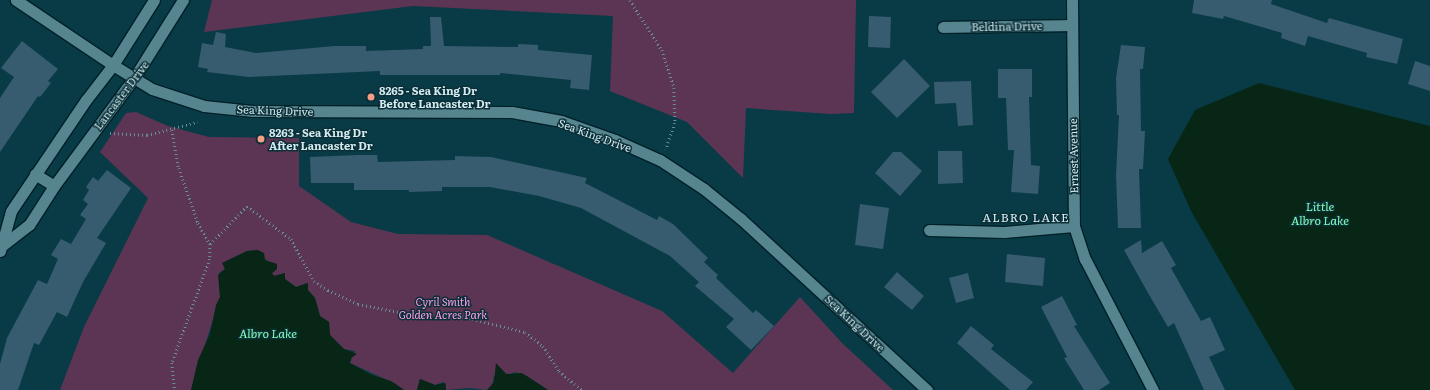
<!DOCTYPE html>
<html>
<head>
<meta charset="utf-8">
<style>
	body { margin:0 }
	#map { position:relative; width:1430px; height:390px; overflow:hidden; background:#083b45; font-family:Literata,serif }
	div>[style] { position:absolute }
	.green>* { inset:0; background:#5d3554 }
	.water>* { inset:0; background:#082615 }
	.building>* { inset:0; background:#375b6f }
	.path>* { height:2.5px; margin-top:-1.25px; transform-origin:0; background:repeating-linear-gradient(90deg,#688e96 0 1px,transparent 0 4px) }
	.roads { filter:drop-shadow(1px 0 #002028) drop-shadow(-1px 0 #002028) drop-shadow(0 1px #002028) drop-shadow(0 -1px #002028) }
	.minor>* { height:11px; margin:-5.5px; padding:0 5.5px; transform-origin:5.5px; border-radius:5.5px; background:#56848f }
	.tertiary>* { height:11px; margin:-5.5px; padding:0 5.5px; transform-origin:5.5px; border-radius:5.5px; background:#56848f }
	.dots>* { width:11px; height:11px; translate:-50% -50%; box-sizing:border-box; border:2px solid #0b2f37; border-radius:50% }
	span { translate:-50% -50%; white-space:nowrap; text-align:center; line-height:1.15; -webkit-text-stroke:3px #0b2f37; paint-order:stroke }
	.street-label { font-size:11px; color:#d2eaf0 }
	.poi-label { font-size:11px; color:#d2eaf0; font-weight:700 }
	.left { translate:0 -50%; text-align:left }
	.park-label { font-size:11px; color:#ff9dea; font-style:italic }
	.water-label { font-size:12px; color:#83fbb1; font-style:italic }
	.neighbourhood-label { font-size:12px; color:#d2eaf0; letter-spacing:1px }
</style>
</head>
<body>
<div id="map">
	<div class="green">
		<i style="clip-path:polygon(212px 0,856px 0,854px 113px,831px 114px,746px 108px,743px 178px,687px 122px,610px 91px,613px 16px,413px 6px,204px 32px)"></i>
		<i style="clip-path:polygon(136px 112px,168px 126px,209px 137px,299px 138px,299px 186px,351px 222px,398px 234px,487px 235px,662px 311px,733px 373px,800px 297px,842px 343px,893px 390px,548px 390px,527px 376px,515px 372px,508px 375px,501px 369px,494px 376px,492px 386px,487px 390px,469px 388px,446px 390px,446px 384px,443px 382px,435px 385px,420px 379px,417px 390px,404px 390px,396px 384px,350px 363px,355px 351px,344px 349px,330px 335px,329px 322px,320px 316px,315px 298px,308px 290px,307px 283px,296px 287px,285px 279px,285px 273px,274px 276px,272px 273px,275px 271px,258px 250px,247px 251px,223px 263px,225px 269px,219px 273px,220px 297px,191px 390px,60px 390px,84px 327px,148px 198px,100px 152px,126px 113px)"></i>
	</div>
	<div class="water">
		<i style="clip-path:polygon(1259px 83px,1430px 126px,1430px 390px,1295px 390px,1191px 211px,1168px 159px,1195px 110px)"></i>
		<i style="clip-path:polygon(258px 250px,264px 253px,265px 260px,277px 264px,277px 269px,272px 273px,274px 276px,285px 273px,285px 279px,296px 287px,308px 283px,308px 290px,315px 298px,320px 316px,329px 322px,330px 335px,344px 349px,357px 354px,351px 358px,350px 363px,372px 375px,391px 381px,404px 390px,191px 390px,198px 360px,210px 334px,216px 305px,220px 297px,218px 275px,225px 269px,222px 263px,247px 251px)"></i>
		<i style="clip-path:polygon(496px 363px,506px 374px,522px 373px,548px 390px,487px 390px,494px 382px)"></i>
		<i style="clip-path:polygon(420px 379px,435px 385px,445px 383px,446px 390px,417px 390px)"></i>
	</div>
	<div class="building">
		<i style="clip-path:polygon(1194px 0,1272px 0,1271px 4px,1327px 23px,1329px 18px,1403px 39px,1397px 64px,1366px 57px,1367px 53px,1308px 36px,1305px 46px,1281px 38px,1282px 33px,1224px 16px,1223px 19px,1192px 13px)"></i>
		<i style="clip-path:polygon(869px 16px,891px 17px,890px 48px,868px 47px)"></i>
		<i style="clip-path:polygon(430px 17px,441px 17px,444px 46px,518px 47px,518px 44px,538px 45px,538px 50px,592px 55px,589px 90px,570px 88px,571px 80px,500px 73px,500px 75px,380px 75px,380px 71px,249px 77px,207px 72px,208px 69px,198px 67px,202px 43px,213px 45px,216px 32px,226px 34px,225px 47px,256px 53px,335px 46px,366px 46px,366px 51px,423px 49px,423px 46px,431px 46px)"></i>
		<i style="clip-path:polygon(22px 41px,58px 69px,48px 81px,51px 83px,40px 97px,38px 96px,0 152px,0 98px,14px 77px,1px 68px)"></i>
		<i style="clip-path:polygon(1121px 45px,1145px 47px,1143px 69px,1140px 69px,1141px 131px,1145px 131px,1143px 169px,1139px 169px,1141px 228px,1118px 228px,1116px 175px,1119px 115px,1117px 115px,1116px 78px)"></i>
		<i style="clip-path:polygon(904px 59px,930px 86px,897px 118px,871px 92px)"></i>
		<i style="clip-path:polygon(1415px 61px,1430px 66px,1430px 91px,1408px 84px)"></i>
		<i style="clip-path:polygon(998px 69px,1032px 69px,1032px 97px,1029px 97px,1031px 165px,1040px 166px,1038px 194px,1011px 192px,1014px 150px,1008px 150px,1006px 98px,998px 98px)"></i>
		<i style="clip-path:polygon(971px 81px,973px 125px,958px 126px,956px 103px,935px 104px,934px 82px)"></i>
		<i style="clip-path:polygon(938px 151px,962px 151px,963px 183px,938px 184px)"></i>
		<i style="clip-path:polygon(893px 152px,901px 152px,922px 171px,900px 196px,875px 173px)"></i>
		<i style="clip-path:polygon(358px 155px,377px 155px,378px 162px,455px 160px,455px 156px,491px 157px,587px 178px,585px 183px,657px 220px,659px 216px,673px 224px,708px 258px,704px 262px,718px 275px,716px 278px,753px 313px,756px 310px,774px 326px,751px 350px,726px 327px,734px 319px,695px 286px,699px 282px,670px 256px,581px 208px,539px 196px,490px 187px,442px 187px,442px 191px,409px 192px,409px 190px,354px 190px,354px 183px,311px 183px,310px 157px)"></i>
		<i style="clip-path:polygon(107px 170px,131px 188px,97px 238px,106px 243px,83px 282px,67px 317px,57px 312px,39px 345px,34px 343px,18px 390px,0 390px,0 364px,7px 338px,38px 280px,47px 284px,58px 259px,51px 255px,61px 239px,71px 244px,86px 219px,80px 215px,88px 204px,83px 200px,89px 190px,86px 187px,93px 177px,98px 181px)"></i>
		<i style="clip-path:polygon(860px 204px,889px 208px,883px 249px,855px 245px)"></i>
		<i style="clip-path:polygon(1141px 240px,1142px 253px,1162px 241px,1176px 265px,1171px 268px,1201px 321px,1210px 317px,1225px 350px,1209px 357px,1225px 390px,1204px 390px,1174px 323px,1168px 327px,1148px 293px,1124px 250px)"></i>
		<i style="clip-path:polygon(1007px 254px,1045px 258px,1043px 286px,1005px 282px)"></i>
		<i style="clip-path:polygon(897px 272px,924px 296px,912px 310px,884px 287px)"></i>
		<i style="clip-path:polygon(968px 273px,974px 298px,956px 303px,949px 278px)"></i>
		<i style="clip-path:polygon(1062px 296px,1077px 325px,1074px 326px,1110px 383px,1099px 390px,1084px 390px,1064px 358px,1067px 357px,1041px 307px)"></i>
		<i style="clip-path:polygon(971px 326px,994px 345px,991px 349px,1033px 382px,1026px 390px,1010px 390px,957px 343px)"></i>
	</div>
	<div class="path">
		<i style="left:630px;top:0;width:59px;rotate:57.4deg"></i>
		<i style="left:662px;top:50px;width:40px;rotate:72deg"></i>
		<i style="left:674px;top:88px;width:35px;rotate:88deg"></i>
		<i style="left:675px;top:123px;width:28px;rotate:109deg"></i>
		<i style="left:172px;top:130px;width:39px;rotate:80deg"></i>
		<i style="left:179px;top:168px;width:58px;rotate:70.9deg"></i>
		<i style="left:198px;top:223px;width:24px;rotate:60deg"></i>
		<i style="left:210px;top:244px;width:15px;rotate:90deg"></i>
		<i style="left:210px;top:259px;width:111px;rotate:110.1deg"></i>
		<i style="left:172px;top:363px;width:27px;rotate:84deg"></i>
		<i style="left:110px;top:133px;width:37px;rotate:3deg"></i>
		<i style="left:147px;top:135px;width:52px;rotate:-14.6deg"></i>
		<i style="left:210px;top:244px;width:53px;rotate:-45.8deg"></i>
		<i style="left:247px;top:206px;width:55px;rotate:36.9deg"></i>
		<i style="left:291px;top:239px;width:48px;rotate:61.3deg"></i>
		<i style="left:314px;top:281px;width:17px;rotate:33deg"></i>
		<i style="left:328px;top:290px;width:33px;rotate:25deg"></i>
		<i style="left:358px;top:304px;width:73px;rotate:11deg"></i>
		<i style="left:430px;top:318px;width:35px;rotate:-2deg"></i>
		<i style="left:465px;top:317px;width:62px;rotate:14deg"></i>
		<i style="left:525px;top:332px;width:23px;rotate:38deg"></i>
		<i style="left:543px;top:346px;width:30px;rotate:57deg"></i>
		<i style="left:559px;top:371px;width:30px;rotate:40deg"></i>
	</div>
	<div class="roads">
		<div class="minor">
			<i style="left:1072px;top:0;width:226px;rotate:89.5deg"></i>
			<i style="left:1074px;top:226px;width:35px;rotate:72deg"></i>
			<i style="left:1085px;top:259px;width:148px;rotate:62.6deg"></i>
			<i style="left:943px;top:27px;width:128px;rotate:-0.9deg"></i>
			<i style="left:35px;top:174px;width:22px;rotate:32deg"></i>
			<i style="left:929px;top:230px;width:75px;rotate:1.5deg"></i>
			<i style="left:1004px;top:232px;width:70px;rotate:-4.9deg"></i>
			<i style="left:3px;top:245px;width:33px;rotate:-38deg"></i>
			<i style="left:29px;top:225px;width:46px;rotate:-57.3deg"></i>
			<i style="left:54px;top:186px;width:134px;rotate:-53.5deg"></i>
			<i style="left:0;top:251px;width:41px;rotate:-74.6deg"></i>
			<i style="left:11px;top:211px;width:134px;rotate:-56deg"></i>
			<i style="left:86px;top:100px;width:44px;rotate:-52.4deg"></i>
			<i style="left:113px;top:65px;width:117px;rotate:-146.2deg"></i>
		</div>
		<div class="tertiary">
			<i style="left:154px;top:0;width:77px;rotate:122.2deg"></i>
			<i style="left:113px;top:65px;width:46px;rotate:31.6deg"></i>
			<i style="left:152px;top:89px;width:55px;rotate:18.1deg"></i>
			<i style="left:204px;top:106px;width:49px;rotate:5.8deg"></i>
			<i style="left:253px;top:111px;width:259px;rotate:0.2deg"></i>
			<i style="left:512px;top:112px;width:50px;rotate:10.4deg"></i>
			<i style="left:561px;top:121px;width:57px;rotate:19.4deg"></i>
			<i style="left:615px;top:140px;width:49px;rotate:24deg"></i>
			<i style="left:660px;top:160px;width:53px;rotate:33.4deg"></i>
			<i style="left:704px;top:189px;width:48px;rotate:39deg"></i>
			<i style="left:741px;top:219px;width:253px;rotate:42.6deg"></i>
			<i style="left:134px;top:78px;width:92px;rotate:-57.9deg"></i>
		</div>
	</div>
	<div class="dots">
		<i style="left:371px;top:97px;background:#f49e88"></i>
		<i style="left:261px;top:139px;background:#f49e88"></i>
	</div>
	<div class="street-label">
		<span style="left:1007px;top:26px;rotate:-1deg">Beldina Drive</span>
		<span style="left:121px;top:95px;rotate:-53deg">Lancaster Drive</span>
		<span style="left:275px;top:110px;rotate:2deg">Sea King Drive</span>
		<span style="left:595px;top:135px;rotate:20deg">Sea King Drive</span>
		<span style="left:1073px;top:156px;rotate:-91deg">Ernest Avenue</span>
		<span style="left:855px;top:323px;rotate:43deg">Sea King Drive</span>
	</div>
	<div class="poi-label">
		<span class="left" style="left:379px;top:97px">8265 - Sea King Dr<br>Before Lancaster Dr</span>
		<span class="left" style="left:269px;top:139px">8263 - Sea King Dr<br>After Lancaster Dr</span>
	</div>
	<div class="park-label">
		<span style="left:443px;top:308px">Cyril Smith<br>Golden Acres Park</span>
	</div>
	<div class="water-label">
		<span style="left:1320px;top:214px">Little<br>Albro Lake</span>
		<span style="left:268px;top:334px">Albro Lake</span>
	</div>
	<div class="neighbourhood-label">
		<span style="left:1026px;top:218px">ALBRO LAKE</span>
	</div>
</div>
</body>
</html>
